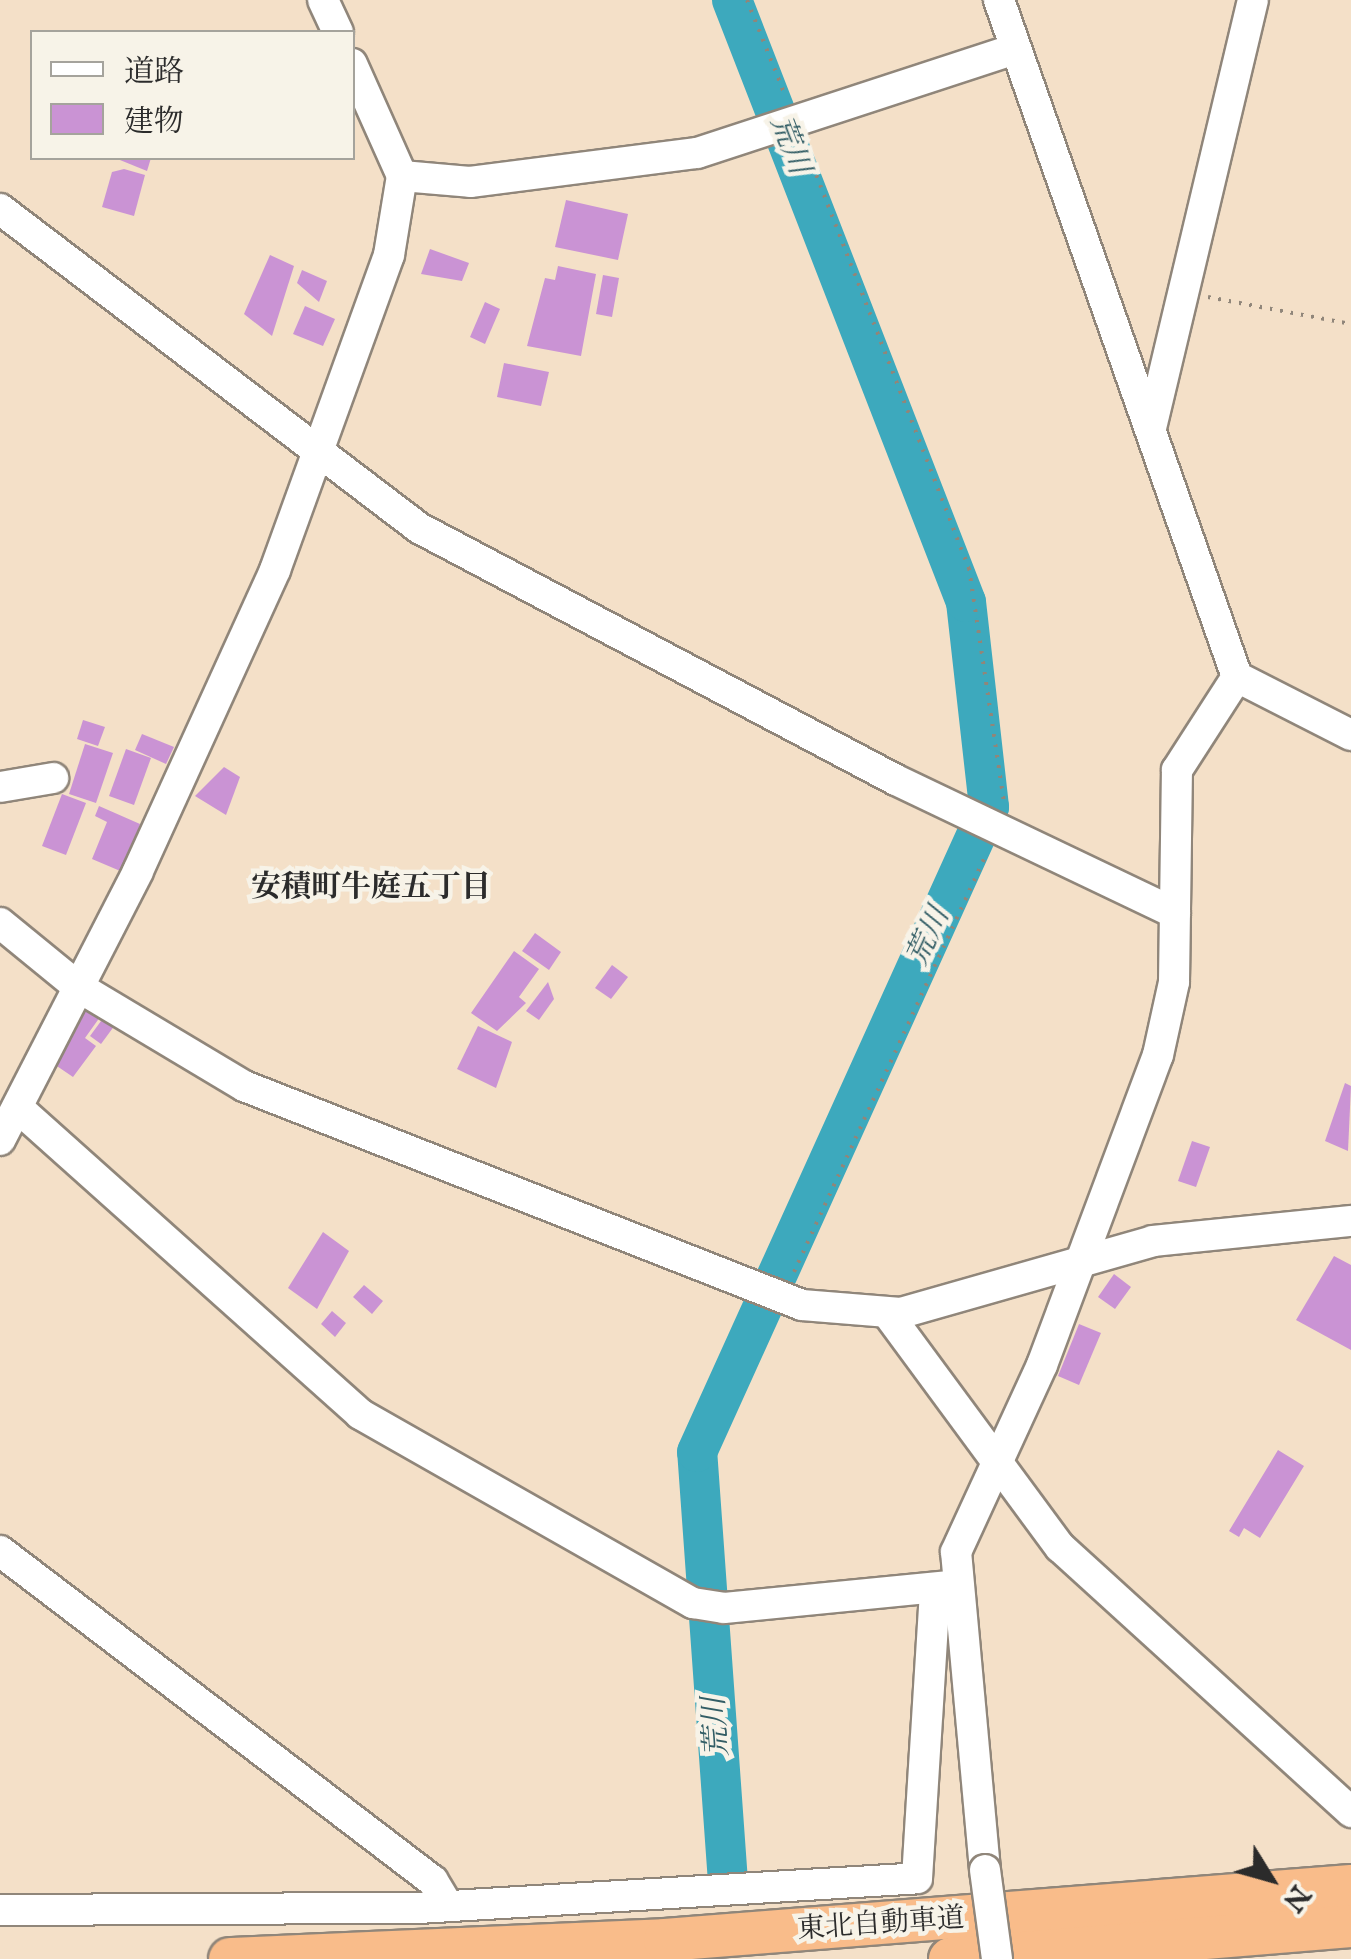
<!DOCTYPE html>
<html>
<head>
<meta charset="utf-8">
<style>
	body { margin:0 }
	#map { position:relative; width:1351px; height:1959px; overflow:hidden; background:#f4e0c8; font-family:"IM FELL English","Noto Serif JP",serif }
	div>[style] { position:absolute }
	.river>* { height:40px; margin:-20px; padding:0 20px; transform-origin:20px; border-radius:20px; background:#3da9bd }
	.building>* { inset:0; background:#ca93d4 }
	.path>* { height:4px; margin-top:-2px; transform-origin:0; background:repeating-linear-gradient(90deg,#90867a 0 2.5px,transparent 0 10.5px) }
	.roads { filter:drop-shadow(2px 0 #90867a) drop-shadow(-2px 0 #90867a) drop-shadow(0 2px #90867a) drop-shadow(0 -2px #90867a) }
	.minor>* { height:30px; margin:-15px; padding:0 15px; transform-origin:15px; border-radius:15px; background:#fff }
	.highway>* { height:42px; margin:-21px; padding:0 21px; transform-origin:21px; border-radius:21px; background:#f9bc8a }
	.bridges { filter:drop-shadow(2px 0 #90867a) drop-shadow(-2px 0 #90867a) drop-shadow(0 2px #90867a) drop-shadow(0 -2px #90867a) }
	.minor-bridge>* { height:30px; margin:-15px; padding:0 15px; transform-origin:15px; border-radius:15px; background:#fff }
	span { translate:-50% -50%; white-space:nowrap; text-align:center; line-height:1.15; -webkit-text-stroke:9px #f7f3e8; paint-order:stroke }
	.street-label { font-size:28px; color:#2b2b2b }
	.water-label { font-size:30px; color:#325d65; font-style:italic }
	.neighbourhood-label { font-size:30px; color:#2b2b2b; font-weight:700 }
	.legend { position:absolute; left:30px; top:30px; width:325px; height:130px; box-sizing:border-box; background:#f7f3e8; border:2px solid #a5a39c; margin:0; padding:12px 18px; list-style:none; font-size:30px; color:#2b2b2b }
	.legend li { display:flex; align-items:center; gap:20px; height:50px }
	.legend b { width:50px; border:2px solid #a5a39c }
	.north { position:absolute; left:1221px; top:1829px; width:100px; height:100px; -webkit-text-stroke:8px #f7f3e8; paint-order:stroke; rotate:127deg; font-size:28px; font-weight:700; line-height:40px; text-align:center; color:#2b2b2b }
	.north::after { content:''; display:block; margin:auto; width:35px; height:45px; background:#2b2b2b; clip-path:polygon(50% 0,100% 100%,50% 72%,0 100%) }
</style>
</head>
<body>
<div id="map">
	<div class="river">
		<i style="left:728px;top:1882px;width:431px;rotate:-94.1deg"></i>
		<i style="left:697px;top:1452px;width:708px;rotate:-65.64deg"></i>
		<i style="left:989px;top:807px;width:206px;rotate:-96.4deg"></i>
		<i style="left:966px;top:602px;width:646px;rotate:-111.24deg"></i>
	</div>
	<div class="building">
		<i style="clip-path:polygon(115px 158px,151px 158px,147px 171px)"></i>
		<i style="clip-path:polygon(124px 169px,145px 175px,134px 216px,102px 207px,112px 172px)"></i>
		<i style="clip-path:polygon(566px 200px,628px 214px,618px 260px,555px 247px)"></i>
		<i style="clip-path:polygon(430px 249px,469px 263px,462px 281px,421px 274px)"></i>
		<i style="clip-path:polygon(270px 255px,294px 266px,272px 336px,244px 314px)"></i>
		<i style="clip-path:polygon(558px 266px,596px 274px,581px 356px,527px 346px,545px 278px,555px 280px)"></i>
		<i style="clip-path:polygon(302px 270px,327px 281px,319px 302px,297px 283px)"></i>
		<i style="clip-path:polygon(603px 275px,619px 278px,612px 317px,596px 314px)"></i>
		<i style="clip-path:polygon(485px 302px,500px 309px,485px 344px,470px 337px)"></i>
		<i style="clip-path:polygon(305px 306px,335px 319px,323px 346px,293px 334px)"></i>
		<i style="clip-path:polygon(504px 363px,549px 372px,541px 406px,497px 397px)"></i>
		<i style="clip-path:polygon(83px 720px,105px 727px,98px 746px,77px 739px)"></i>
		<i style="clip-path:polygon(142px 734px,174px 747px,166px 764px,135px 750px)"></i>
		<i style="clip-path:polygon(85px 744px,113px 753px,96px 803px,69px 794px)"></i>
		<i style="clip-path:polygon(126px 749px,151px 758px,134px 805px,109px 796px)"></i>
		<i style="clip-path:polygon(224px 767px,240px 777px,226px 815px,195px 796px)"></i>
		<i style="clip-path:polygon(62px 794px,86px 803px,66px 855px,42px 846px)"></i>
		<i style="clip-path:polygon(99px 806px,140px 824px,125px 873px,92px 859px,107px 822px,95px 816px)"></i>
		<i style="clip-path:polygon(535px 933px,561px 952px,549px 970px,522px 951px)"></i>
		<i style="clip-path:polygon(514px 951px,539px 969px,519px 997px,526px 1003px,497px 1031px,471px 1013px)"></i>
		<i style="clip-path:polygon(612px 965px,628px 977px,611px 999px,595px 988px)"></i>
		<i style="clip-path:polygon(548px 982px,554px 999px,539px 1020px,526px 1011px)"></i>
		<i style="clip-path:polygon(81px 1003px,100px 1017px,85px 1038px,96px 1046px,73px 1077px,48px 1060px)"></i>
		<i style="clip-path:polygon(104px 1017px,115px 1025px,101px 1044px,90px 1036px)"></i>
		<i style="clip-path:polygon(478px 1026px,512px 1042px,496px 1088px,457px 1069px)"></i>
		<i style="clip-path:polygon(1345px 1083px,1351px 1086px,1348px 1151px,1325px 1141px)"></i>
		<i style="clip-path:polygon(1192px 1141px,1210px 1147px,1196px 1187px,1178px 1181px)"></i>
		<i style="clip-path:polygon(323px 1232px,349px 1251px,317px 1309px,288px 1288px)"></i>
		<i style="clip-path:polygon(1334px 1256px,1351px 1265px,1351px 1350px,1296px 1320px)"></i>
		<i style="clip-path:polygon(1114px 1274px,1131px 1287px,1115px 1309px,1098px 1297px)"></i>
		<i style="clip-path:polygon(364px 1285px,383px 1301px,372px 1314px,353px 1297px)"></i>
		<i style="clip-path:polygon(332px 1311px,346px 1323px,335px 1337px,321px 1324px)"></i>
		<i style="clip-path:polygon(1079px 1324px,1101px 1333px,1079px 1385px,1058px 1376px)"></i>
		<i style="clip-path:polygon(1278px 1450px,1304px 1466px,1260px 1538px,1244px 1528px,1239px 1537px,1229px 1531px)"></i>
	</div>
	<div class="path">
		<i style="left:747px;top:0;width:102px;rotate:68.2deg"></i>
		<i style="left:805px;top:146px;width:453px;rotate:68.8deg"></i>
		<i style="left:969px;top:568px;width:238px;rotate:81.5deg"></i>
		<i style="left:1208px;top:297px;width:146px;rotate:10.7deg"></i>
		<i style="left:794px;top:1272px;width:460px;rotate:-65.3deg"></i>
	</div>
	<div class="roads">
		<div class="minor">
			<i style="left:323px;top:0;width:35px;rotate:65deg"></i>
			<i style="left:402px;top:176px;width:68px;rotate:5deg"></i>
			<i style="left:470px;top:182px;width:229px;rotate:-7.3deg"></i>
			<i style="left:697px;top:153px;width:335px;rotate:-18.1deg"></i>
			<i style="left:0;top:209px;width:527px;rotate:37.28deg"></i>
			<i style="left:419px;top:528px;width:539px;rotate:27.85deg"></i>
			<i style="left:896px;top:780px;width:309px;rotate:25.5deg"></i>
			<i style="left:1151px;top:428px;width:440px;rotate:-76.6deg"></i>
			<i style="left:1237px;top:677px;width:128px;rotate:27deg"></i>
			<i style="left:0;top:787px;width:54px;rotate:-9.6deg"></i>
			<i style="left:0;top:923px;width:99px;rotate:39.3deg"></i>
			<i style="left:77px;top:986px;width:195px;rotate:30.9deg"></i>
			<i style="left:244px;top:1086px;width:599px;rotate:21.43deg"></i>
			<i style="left:802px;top:1305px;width:99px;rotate:4.6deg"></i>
			<i style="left:901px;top:1313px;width:262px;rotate:-15.9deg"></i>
			<i style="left:1153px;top:1241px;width:199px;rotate:-5.8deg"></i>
			<i style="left:18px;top:1108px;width:459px;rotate:41.8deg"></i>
			<i style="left:360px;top:1414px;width:383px;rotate:29.6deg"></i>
			<i style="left:693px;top:1603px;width:31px;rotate:9deg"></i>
			<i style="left:724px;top:1608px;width:227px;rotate:-5.6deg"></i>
			<i style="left:0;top:1140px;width:302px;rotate:-62.8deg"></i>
			<i style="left:138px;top:871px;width:331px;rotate:-65.5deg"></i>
			<i style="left:275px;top:570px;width:335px;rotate:-70.1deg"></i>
			<i style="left:389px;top:255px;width:80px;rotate:-80.7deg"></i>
			<i style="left:402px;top:176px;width:123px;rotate:-114.1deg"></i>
			<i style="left:888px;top:1314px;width:290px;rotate:53.6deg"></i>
			<i style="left:1060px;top:1547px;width:394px;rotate:42.3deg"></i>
			<i style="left:0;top:1551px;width:544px;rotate:37.31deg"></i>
			<i style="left:433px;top:1881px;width:27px;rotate:59deg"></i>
			<i style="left:985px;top:1870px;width:319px;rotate:-95.2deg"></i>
			<i style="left:956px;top:1552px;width:206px;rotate:-65.3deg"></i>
			<i style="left:1042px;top:1365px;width:331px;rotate:-69.5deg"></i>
			<i style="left:1158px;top:1055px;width:75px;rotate:-77.6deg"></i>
			<i style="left:1174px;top:982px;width:212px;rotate:-89.2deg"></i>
			<i style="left:1177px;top:770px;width:111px;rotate:-57.2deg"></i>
			<i style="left:1237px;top:677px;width:718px;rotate:-109.37deg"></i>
			<i style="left:0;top:1910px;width:418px;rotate:-0.3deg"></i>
			<i style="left:418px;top:1908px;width:500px;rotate:-3.4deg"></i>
			<i style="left:917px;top:1878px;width:288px;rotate:-86.4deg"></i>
		</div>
		<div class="highway">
			<i style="left:230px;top:1959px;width:435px;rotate:-2.5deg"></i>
			<i style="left:665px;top:1940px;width:688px;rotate:-4.5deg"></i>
			<i style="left:950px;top:1959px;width:402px;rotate:-4.7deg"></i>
		</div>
	</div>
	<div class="bridges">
		<div class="minor-bridge">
			<i style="left:985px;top:1870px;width:90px;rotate:82.3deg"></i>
		</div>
	</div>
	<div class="street-label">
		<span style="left:881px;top:1925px;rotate:-4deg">東北自動車道</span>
	</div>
	<div class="water-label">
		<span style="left:789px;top:145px;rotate:69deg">荒川</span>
		<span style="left:929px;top:937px;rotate:-65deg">荒川</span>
		<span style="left:717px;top:1727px;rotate:-94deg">荒川</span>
	</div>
	<div class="neighbourhood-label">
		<span style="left:371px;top:888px">安積町牛庭五丁目</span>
	</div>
	<ul class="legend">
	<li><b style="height:12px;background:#fff"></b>道路</li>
	<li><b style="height:28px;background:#ca93d4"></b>建物</li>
	</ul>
	<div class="north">N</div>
</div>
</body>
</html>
